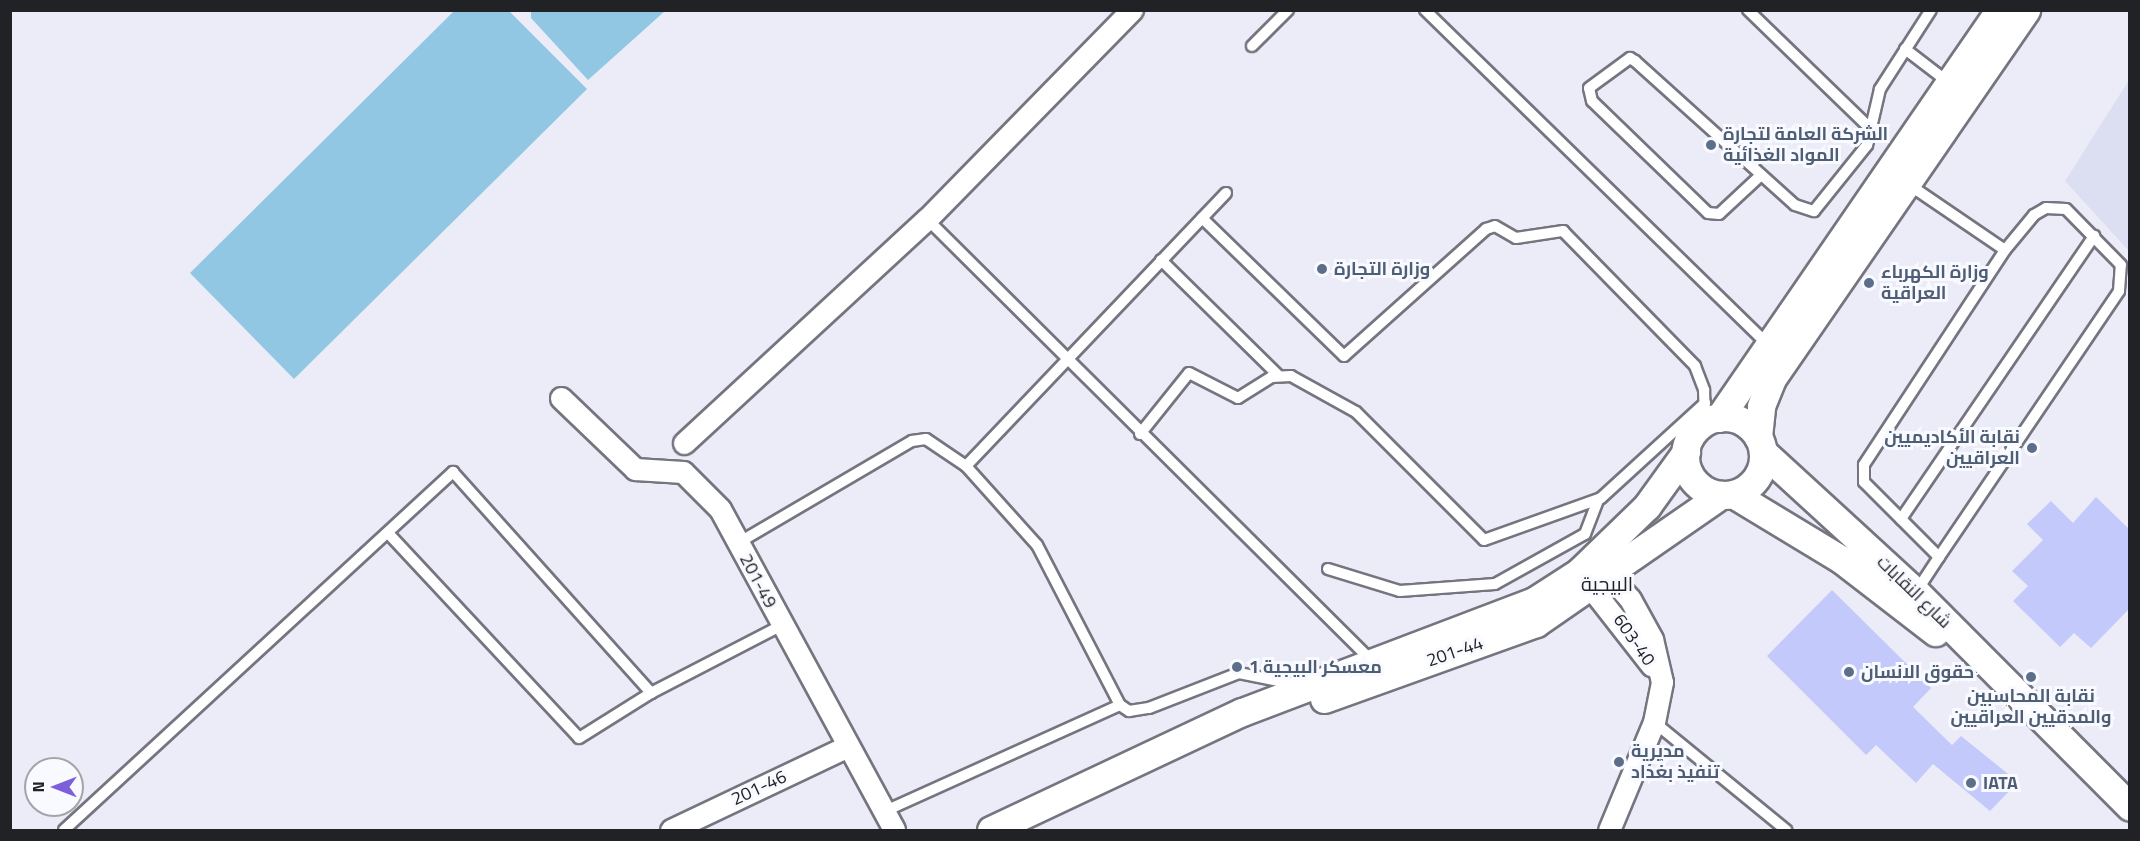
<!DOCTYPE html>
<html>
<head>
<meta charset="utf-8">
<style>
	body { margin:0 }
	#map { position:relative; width:2140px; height:841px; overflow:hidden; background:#ebecf8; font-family:"Titillium Web",Cairo,sans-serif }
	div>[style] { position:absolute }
	.built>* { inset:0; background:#dcdff2 }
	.water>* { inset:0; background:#91c7e3 }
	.building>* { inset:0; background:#c3c9fa }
	.roads { filter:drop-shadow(2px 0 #74757f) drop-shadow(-2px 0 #74757f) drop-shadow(0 2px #74757f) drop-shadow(0 -2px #74757f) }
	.service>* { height:10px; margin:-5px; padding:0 5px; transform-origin:5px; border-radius:5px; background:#fff }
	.minor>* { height:21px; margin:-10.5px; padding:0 10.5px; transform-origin:10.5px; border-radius:10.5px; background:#fff }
	.tertiary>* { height:27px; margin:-13.5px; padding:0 13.5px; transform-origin:13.5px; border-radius:13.5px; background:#fff }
	.tertiary>.ring { margin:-13.5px; padding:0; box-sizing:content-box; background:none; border:27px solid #fff; border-radius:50% }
	.dots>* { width:16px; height:16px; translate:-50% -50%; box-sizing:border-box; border:3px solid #f9faff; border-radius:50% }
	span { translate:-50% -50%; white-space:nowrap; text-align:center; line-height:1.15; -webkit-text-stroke:6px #f9faff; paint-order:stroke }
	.service-label { font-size:18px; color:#4e5e75; font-weight:700 }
	.left { translate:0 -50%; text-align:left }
	.right { translate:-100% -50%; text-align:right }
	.street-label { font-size:18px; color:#212226 }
	.neighbourhood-label { font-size:20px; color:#212226 }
	.frame { position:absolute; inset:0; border:12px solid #212226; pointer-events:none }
	.north { position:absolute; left:24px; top:757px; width:60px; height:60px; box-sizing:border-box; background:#f9faff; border:2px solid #a3a4a8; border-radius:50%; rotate:270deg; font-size:16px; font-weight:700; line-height:24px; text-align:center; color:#212226 }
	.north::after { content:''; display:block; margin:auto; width:21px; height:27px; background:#7c5fd9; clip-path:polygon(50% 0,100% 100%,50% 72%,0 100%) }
</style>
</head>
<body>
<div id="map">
	<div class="built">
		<i style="clip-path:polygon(2129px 80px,2129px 251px,2065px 181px)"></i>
	</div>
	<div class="water">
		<i style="clip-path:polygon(454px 11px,509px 11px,587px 89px,294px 379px,190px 273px)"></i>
		<i style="clip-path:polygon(531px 11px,531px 10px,665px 11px,588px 80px,531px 18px)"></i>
	</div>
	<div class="building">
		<i style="clip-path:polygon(2096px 497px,2130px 530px,2130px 608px,2091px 648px,2074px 633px,2060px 647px,2013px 601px,2028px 586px,2012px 571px,2043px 540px,2027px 524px,2051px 501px,2073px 523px)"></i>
		<i style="clip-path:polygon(1832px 590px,1931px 688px,1913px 707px,1952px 745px,1961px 736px,2018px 782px,1990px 811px,1933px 764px,1916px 783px,1876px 745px,1866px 755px,1767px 656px)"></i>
	</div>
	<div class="roads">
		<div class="service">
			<i style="left:1425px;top:10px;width:477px;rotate:44.3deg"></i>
			<i style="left:1748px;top:10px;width:173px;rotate:44.1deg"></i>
			<i style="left:1252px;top:46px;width:51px;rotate:-45deg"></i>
			<i style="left:1905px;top:49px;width:54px;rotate:37.5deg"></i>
			<i style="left:1761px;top:175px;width:57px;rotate:137.1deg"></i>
			<i style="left:1719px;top:214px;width:11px;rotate:-175deg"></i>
			<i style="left:1708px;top:213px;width:161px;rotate:-136deg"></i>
			<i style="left:1592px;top:101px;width:13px;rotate:-103deg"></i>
			<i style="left:1589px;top:88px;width:51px;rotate:-36.2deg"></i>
			<i style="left:1630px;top:58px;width:6px;rotate:31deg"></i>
			<i style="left:1635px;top:61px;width:215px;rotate:42deg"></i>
			<i style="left:1795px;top:205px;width:20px;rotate:18deg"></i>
			<i style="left:1814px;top:211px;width:85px;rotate:-51.2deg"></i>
			<i style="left:1867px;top:145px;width:57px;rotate:-76.9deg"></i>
			<i style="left:1880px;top:89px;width:94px;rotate:-57.2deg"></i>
			<i style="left:1908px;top:184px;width:117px;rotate:34.2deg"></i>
			<i style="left:1202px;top:218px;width:198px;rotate:44.2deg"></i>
			<i style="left:1344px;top:356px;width:191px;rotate:-41.8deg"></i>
			<i style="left:1486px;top:229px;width:9px;rotate:-18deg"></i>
			<i style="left:1495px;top:226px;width:24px;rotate:30deg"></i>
			<i style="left:1516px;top:238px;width:48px;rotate:-8.5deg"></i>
			<i style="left:1563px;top:231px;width:189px;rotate:45.6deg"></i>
			<i style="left:1695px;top:366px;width:26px;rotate:69deg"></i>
			<i style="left:1704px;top:390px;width:32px;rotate:88deg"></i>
			<i style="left:927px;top:219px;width:626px;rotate:44.81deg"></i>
			<i style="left:1161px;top:260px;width:164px;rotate:44.5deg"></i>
			<i style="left:1140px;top:434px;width:78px;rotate:-51.2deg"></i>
			<i style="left:1189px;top:373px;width:55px;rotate:27deg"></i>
			<i style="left:1238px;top:398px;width:40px;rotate:-32deg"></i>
			<i style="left:1272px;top:377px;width:19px;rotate:-3deg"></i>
			<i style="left:1291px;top:376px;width:74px;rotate:29deg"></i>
			<i style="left:1356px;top:412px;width:181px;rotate:45deg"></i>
			<i style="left:1484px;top:540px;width:124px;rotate:-19.7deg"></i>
			<i style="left:1601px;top:498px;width:141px;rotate:-42.4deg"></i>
			<i style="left:966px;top:466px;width:377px;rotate:-46.4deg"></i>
			<i style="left:1901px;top:519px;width:343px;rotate:-55.7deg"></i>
			<i style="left:388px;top:533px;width:280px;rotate:47deg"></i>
			<i style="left:579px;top:738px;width:85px;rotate:-32deg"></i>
			<i style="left:651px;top:693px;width:148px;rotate:-27.4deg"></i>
			<i style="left:738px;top:543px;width:202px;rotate:-30.4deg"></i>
			<i style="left:912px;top:441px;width:14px;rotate:-8deg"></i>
			<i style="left:926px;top:439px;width:48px;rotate:34deg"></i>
			<i style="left:966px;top:466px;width:106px;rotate:48.1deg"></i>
			<i style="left:1037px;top:545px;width:180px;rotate:62.6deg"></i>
			<i style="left:1120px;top:705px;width:11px;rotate:34deg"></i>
			<i style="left:1129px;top:711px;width:20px;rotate:-9deg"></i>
			<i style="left:1149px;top:708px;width:97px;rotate:-21.3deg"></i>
			<i style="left:1239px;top:673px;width:60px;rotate:11.5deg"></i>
			<i style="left:1328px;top:569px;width:75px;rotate:17deg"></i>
			<i style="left:1400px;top:591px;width:95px;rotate:-4.2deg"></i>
			<i style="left:1495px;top:584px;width:103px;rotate:-29.1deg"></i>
			<i style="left:1585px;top:534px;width:36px;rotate:-69deg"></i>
			<i style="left:1916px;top:592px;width:42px;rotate:-56.7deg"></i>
			<i style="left:1939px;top:557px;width:321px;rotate:-55.9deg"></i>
			<i style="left:2119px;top:291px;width:26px;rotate:-86deg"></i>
			<i style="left:2121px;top:265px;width:78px;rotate:-134.5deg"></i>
			<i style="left:2066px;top:209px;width:20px;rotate:-177deg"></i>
			<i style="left:2046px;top:208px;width:14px;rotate:150deg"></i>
			<i style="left:2034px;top:215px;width:45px;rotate:129.6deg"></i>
			<i style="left:2005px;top:250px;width:257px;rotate:123.3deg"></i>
			<i style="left:1864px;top:465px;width:17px;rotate:90deg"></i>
			<i style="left:1864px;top:482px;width:106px;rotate:45deg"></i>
			<i style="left:1654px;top:722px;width:171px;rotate:39.3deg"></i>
			<i style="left:883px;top:812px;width:260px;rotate:-24.3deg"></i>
			<i style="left:64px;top:830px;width:529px;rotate:-42.62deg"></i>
			<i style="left:453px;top:472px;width:297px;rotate:48.1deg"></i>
		</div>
		<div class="minor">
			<i style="left:561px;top:398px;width:103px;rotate:43.8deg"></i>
			<i style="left:635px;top:469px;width:48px;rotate:3.6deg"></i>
			<i style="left:683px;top:472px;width:52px;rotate:45deg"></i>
			<i style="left:720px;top:509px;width:365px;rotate:61.5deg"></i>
			<i style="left:684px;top:443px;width:330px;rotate:-42.7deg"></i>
			<i style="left:927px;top:219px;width:293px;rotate:-45.6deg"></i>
			<i style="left:1598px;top:563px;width:48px;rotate:48.4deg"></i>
			<i style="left:1630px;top:599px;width:46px;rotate:61.2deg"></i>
			<i style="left:1652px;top:639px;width:44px;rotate:76.9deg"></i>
			<i style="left:1662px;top:682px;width:41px;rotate:101.3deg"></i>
			<i style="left:1654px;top:722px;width:117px;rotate:112.6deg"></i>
			<i style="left:1581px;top:575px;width:115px;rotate:52deg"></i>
			<i style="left:671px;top:830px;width:196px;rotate:-25.4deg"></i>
		</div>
		<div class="tertiary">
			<i class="ring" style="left:1685px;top:417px;width:51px;height:51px"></i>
			<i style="left:1719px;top:418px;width:495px;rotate:-55.5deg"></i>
			<i style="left:1758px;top:437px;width:31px;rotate:-84deg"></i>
			<i style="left:1761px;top:406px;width:31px;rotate:-68deg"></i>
			<i style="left:1773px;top:377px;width:446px;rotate:-55.4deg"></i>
			<i style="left:1763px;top:452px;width:207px;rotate:42.5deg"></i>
			<i style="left:1916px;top:592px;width:303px;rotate:45.1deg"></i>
			<i style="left:1733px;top:494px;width:127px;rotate:31.2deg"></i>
			<i style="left:1842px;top:560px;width:118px;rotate:37.7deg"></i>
			<i style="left:1324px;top:699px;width:225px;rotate:-19.7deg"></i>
			<i style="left:1536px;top:623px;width:225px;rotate:-34.7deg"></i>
			<i style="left:991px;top:830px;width:277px;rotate:-25.2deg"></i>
			<i style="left:1242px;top:712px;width:312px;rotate:-20.8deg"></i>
			<i style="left:1534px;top:601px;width:54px;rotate:-32.8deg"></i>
			<i style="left:1579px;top:572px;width:95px;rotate:-44.1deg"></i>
			<i style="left:1647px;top:506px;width:67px;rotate:-54.2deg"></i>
		</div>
	</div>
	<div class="dots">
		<i style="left:1711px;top:145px;background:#5c6f8a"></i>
		<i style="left:1322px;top:269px;background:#5c6f8a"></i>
		<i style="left:1869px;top:283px;background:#5c6f8a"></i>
		<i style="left:2032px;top:448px;background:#5c6f8a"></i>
		<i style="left:1237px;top:667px;background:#5c6f8a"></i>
		<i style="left:1849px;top:672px;background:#5c6f8a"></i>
		<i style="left:2031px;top:677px;background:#5c6f8a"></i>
		<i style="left:1619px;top:762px;background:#5c6f8a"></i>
		<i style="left:1971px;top:783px;background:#5c6f8a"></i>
	</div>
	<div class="service-label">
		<span class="left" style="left:1723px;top:145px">الشركة العامة لتجارة<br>المواد الغذائية</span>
		<span class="left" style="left:1334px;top:269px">وزارة التجارة</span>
		<span class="left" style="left:1881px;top:283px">وزارة الكهرباء<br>العراقية</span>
		<span class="right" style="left:2020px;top:448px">نقابة الأكاديميين<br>العراقيين</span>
		<span class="left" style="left:1249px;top:667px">معسكر البيجية 1</span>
		<span class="left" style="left:1861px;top:672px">حقوق الانسان</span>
		<span style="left:2031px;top:707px">نقابة المحاسبين<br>والمدقيين العراقيين</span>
		<span class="left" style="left:1631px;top:762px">مديرية<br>تنفيذ بغداد</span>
		<span class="left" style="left:1983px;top:783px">IATA</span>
	</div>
	<div class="street-label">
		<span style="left:758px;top:581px;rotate:62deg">201-49</span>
		<span style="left:1914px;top:592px;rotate:44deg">شارع النقابات</span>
		<span style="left:1634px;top:640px;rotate:55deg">603-40</span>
		<span style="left:1455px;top:652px;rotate:-19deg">201-44</span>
		<span style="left:759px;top:788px;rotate:-25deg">201-46</span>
	</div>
	<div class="neighbourhood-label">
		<span style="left:1607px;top:583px">البيجية</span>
	</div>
	<div class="frame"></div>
	<div class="north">N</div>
</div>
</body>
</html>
